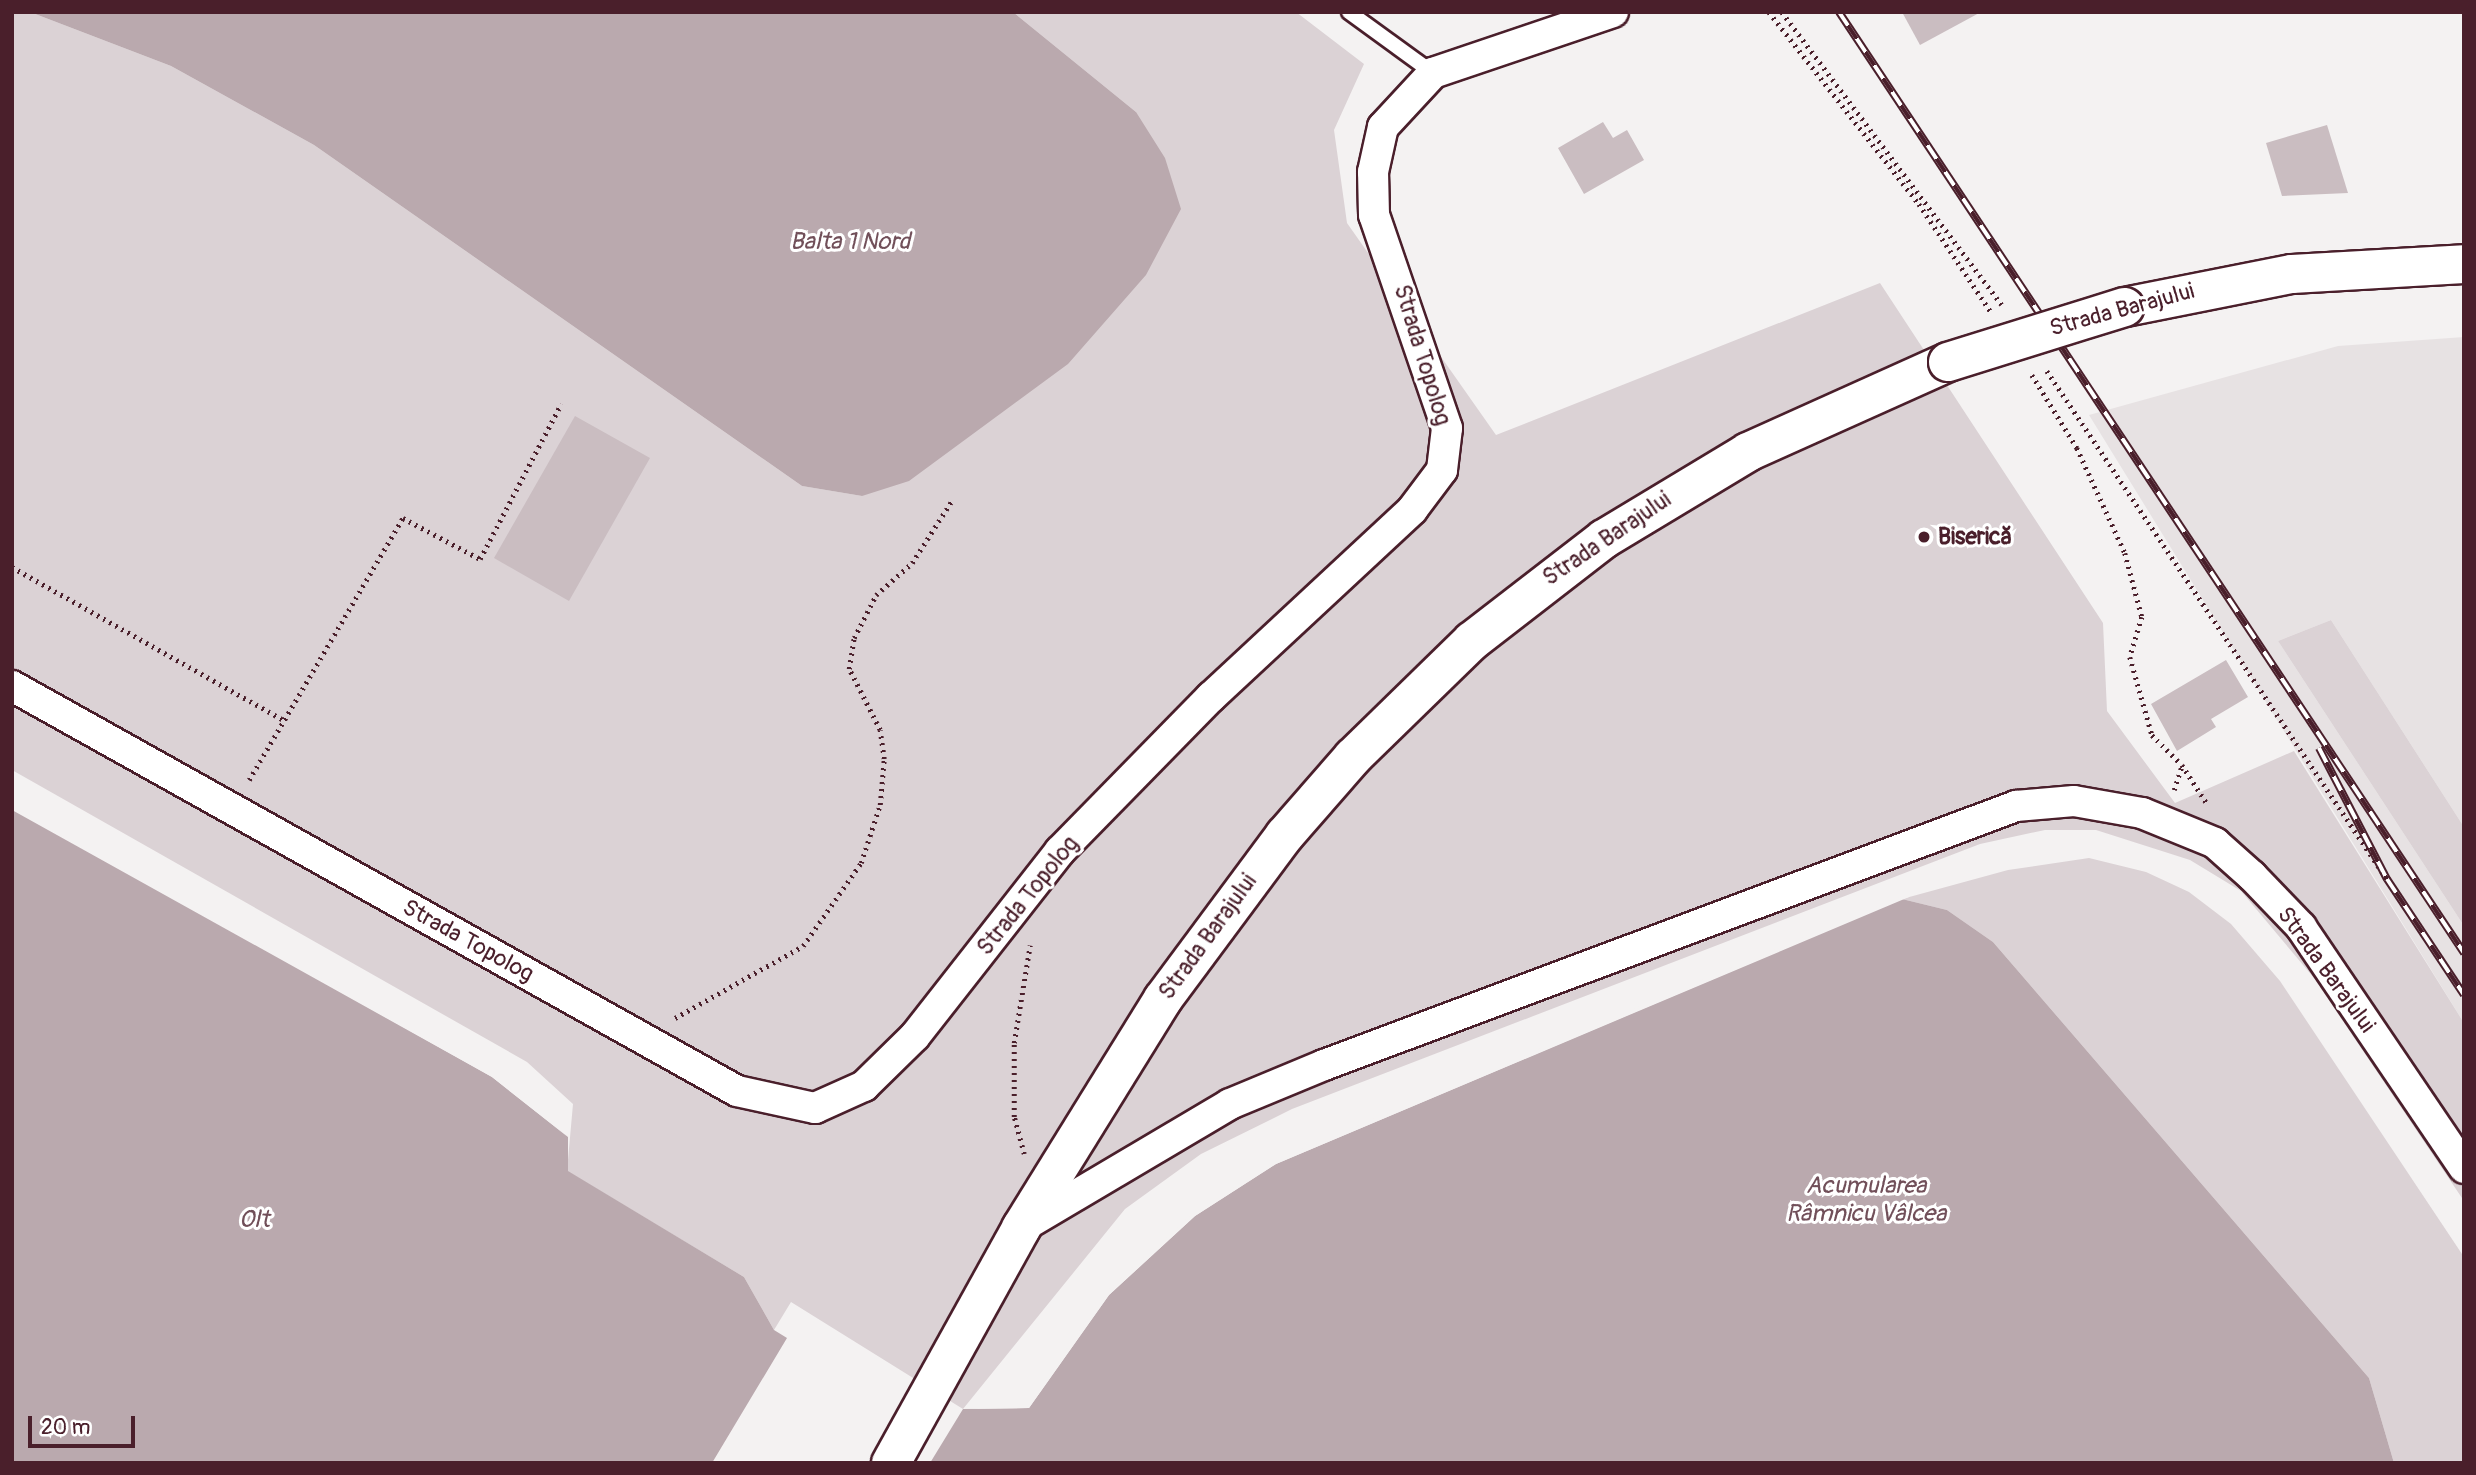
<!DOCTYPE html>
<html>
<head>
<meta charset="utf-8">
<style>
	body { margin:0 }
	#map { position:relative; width:2476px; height:1475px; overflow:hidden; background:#f4f2f2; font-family:Pangolin,sans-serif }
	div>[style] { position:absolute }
	.built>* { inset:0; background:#e7e2e3 }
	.green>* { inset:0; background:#dbd2d5 }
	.water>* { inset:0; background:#baa9ae }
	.pier>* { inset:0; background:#f4f2f2 }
	.building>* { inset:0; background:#cabdc1 }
	.path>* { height:4.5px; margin-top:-2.25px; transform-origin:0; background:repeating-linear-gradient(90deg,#4a1f2b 0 2px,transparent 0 7px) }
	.roads { filter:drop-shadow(2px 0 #4a1f2b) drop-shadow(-2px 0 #4a1f2b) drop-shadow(0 2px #4a1f2b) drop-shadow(0 -2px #4a1f2b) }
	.service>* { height:14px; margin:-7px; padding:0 7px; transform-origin:7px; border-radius:7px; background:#fff }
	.minor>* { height:30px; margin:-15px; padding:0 15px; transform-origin:15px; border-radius:15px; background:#fff }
	.trunk>* { height:38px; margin:-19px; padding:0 19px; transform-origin:19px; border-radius:19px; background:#fff }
	.rail>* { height:8px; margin-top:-4px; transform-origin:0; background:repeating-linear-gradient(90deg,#fff 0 16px,#4a1f2b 0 32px); box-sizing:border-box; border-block:2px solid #4a1f2b }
	.bridges { filter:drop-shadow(2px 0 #4a1f2b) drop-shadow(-2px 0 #4a1f2b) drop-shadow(0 2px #4a1f2b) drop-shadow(0 -2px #4a1f2b) }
	.trunk-bridge>* { height:38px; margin:-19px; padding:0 19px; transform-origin:19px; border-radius:19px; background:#fff }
	.dots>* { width:19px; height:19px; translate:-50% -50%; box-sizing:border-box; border:4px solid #fff; border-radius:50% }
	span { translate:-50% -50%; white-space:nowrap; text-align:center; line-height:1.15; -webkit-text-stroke:6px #fff; paint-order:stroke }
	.street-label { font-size:23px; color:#4a1f2b }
	.poi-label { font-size:23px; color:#4a1f2b; font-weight:700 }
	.left { translate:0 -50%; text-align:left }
	.water-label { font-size:24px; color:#714f59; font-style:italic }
	.frame { position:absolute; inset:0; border:14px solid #4a1f2b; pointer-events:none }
	.scale { position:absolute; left:28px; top:1416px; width:107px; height:32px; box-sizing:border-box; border:4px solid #4a1f2b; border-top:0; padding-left:9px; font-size:21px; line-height:24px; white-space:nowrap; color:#4a1f2b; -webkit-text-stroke:5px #fff; paint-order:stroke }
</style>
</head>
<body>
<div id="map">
	<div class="built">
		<i style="clip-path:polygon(2464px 337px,2464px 827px,2331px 620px,2278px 641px,2464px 926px,2464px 1023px,2089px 415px,2338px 346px)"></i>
	</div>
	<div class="green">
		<i style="clip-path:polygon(12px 12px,30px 12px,171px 66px,314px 145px,802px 486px,862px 496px,1136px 112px,1013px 12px,1296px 12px,1364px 64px,1334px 130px,1347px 223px,1496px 435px,1880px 283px,2103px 623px,2107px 711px,2175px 803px,2294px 751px,2464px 1023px,2464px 1201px,2314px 978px,2241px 891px,2190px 860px,2096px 830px,2045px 830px,1980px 844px,1292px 1109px,1201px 1154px,1125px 1209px,963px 1409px,791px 1302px,774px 1330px,744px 1277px,567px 1171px,573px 1104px,527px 1062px,12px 770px)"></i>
		<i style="clip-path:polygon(2331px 620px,2464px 827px,2464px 926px,2278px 641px)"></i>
		<i style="clip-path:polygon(2089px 858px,2146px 872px,2189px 892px,2231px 924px,2280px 981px,2464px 1257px,2464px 1463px,2394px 1463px,2369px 1378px,1993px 942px,1947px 910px,1902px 899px,2008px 870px)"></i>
	</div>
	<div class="water">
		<i style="clip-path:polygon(30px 12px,1013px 12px,1136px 112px,1165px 158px,1181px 209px,1146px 275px,1068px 364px,909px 481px,862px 496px,802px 486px,314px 145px,171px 66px)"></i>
		<i style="clip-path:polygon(12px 810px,492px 1077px,568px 1137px,568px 1171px,744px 1277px,774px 1330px,787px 1338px,712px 1463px,12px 1463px)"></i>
		<i style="clip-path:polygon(1902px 899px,1947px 910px,1993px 942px,2369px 1378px,2394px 1463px,930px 1463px,963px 1409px,1029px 1408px,1109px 1295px,1195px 1216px,1276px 1164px)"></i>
	</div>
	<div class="pier">
		<i style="clip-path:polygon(12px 807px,494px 1074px,568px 1137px,492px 1077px)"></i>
		<i style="clip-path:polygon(1901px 896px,1909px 897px,1276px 1164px,1195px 1216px,1109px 1295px,1029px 1408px,963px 1409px,1028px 1405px,1106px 1292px,1193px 1213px,1274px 1161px)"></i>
	</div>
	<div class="building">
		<i style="clip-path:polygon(1902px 12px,1981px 12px,1920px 45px)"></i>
		<i style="clip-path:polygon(1603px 122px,1613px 138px,1627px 130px,1644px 160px,1584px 194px,1558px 148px)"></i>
		<i style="clip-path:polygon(2327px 125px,2348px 193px,2282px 196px,2266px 143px)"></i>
		<i style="clip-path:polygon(575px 416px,650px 458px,569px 601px,494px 558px)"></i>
		<i style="clip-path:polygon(2226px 660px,2248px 697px,2211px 719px,2216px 727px,2177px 751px,2151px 704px)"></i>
	</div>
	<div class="path">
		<i style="left:1769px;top:12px;width:244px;rotate:52deg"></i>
		<i style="left:1919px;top:204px;width:130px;rotate:56.3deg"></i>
		<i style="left:1782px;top:12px;width:366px;rotate:53.1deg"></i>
		<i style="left:2047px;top:371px;width:611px;rotate:56.21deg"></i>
		<i style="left:2032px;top:375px;width:86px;rotate:58.3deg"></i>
		<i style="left:2077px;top:448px;width:115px;rotate:65.4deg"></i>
		<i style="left:2125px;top:553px;width:66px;rotate:75.1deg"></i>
		<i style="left:2142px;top:617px;width:42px;rotate:106.7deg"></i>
		<i style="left:2130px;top:657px;width:81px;rotate:74.2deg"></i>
		<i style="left:2152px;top:735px;width:42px;rotate:45deg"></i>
		<i style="left:2182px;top:765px;width:48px;rotate:57deg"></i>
		<i style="left:12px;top:567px;width:312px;rotate:29.4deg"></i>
		<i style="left:249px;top:780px;width:304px;rotate:-59.6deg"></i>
		<i style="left:403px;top:518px;width:87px;rotate:28deg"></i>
		<i style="left:480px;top:559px;width:175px;rotate:-62.4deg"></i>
		<i style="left:2174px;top:790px;width:26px;rotate:-72deg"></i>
		<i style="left:675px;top:1018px;width:147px;rotate:-29.4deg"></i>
		<i style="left:803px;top:946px;width:101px;rotate:-55.1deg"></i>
		<i style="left:861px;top:863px;width:61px;rotate:-71.9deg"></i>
		<i style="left:880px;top:805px;width:46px;rotate:-85deg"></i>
		<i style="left:884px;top:759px;width:29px;rotate:-98deg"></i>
		<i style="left:880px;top:730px;width:68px;rotate:-116.9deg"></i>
		<i style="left:849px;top:669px;width:31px;rotate:-81deg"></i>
		<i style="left:854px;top:638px;width:48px;rotate:-62.9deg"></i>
		<i style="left:876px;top:595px;width:48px;rotate:-41.6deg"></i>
		<i style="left:912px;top:563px;width:76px;rotate:-57.4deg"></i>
		<i style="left:1024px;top:1154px;width:38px;rotate:-105deg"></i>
		<i style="left:1014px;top:1117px;width:74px;rotate:-90deg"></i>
		<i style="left:1014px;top:1043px;width:99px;rotate:-80.7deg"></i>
	</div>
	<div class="roads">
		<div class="service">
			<i style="left:1349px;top:12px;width:104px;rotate:36deg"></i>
		</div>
		<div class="minor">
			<i style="left:12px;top:686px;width:830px;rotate:29.19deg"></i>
			<i style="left:737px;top:1091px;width:80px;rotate:12.3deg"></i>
			<i style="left:815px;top:1108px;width:54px;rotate:-24.2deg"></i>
			<i style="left:864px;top:1086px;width:71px;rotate:-44.4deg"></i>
			<i style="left:915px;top:1036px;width:235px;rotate:-51.9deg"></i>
			<i style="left:1060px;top:851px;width:216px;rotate:-45.6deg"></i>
			<i style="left:1211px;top:697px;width:275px;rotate:-42.9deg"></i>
			<i style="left:1412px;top:510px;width:50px;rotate:-53.1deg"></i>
			<i style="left:1442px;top:470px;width:42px;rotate:-83.2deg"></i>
			<i style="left:1447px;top:428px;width:225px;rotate:-108.9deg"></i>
			<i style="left:1374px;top:215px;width:43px;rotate:-91.3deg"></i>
			<i style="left:1373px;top:172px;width:46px;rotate:-77.5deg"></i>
			<i style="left:1383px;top:127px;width:74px;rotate:-47.2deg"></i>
			<i style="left:1433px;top:73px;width:190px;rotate:-18.7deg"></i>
			<i style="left:1024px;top:1226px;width:239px;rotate:-30.6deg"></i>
			<i style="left:1230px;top:1104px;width:102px;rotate:-22.5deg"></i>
			<i style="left:1324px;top:1065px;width:739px;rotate:-20.52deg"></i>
			<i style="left:2016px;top:806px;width:58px;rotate:-4.9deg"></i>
			<i style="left:2074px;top:801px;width:69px;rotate:10deg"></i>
			<i style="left:2142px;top:813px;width:79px;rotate:22.3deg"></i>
			<i style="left:2215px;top:843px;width:50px;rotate:41.7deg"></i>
			<i style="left:2252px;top:876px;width:71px;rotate:46.1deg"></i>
			<i style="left:2301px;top:927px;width:291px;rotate:55.9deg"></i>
		</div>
		<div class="trunk">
			<i style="left:2125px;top:307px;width:170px;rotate:-11.2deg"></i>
			<i style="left:2292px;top:274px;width:172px;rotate:-3.3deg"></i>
			<i style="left:891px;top:1463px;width:269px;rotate:-61deg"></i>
			<i style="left:1021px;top:1228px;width:269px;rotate:-58.2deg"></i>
			<i style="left:1163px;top:999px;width:204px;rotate:-53.4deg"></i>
			<i style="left:1285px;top:835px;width:103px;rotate:-48.9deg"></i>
			<i style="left:1353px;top:757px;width:166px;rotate:-44.3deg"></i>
			<i style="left:1472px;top:641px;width:167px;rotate:-37.7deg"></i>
			<i style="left:1604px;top:539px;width:168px;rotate:-31.1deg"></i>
			<i style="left:1748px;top:452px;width:219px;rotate:-24.2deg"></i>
		</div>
	</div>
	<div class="rail">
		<i style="left:1839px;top:12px;width:1130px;rotate:56.41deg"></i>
		<i style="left:2319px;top:748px;width:148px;rotate:62.6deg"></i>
		<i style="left:2387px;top:879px;width:139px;rotate:56.4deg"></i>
	</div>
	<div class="bridges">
		<div class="trunk-bridge">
			<i style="left:1948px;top:362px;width:185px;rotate:-17.3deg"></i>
		</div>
	</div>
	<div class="dots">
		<i style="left:1924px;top:537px;background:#4a1f2b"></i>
	</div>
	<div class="street-label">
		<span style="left:2122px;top:310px;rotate:-15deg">Strada Barajului</span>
		<span style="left:1422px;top:355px;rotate:73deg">Strada Topolog</span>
		<span style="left:1607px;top:539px;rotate:-34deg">Strada Barajului</span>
		<span style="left:1028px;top:896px;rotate:-51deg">Strada Topolog</span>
		<span style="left:1208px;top:937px;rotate:-54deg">Strada Barajului</span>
		<span style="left:468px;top:941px;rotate:29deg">Strada Topolog</span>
		<span style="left:2326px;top:970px;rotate:54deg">Strada Barajului</span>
	</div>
	<div class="poi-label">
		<span class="left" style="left:1938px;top:537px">Biserică</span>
	</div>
	<div class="water-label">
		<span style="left:850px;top:242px">Balta 1 Nord</span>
		<span style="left:1866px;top:1200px">Acumularea<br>Râmnicu Vâlcea</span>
		<span style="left:254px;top:1220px">Olt</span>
	</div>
	<div class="frame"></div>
	<div class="scale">20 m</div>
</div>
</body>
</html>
